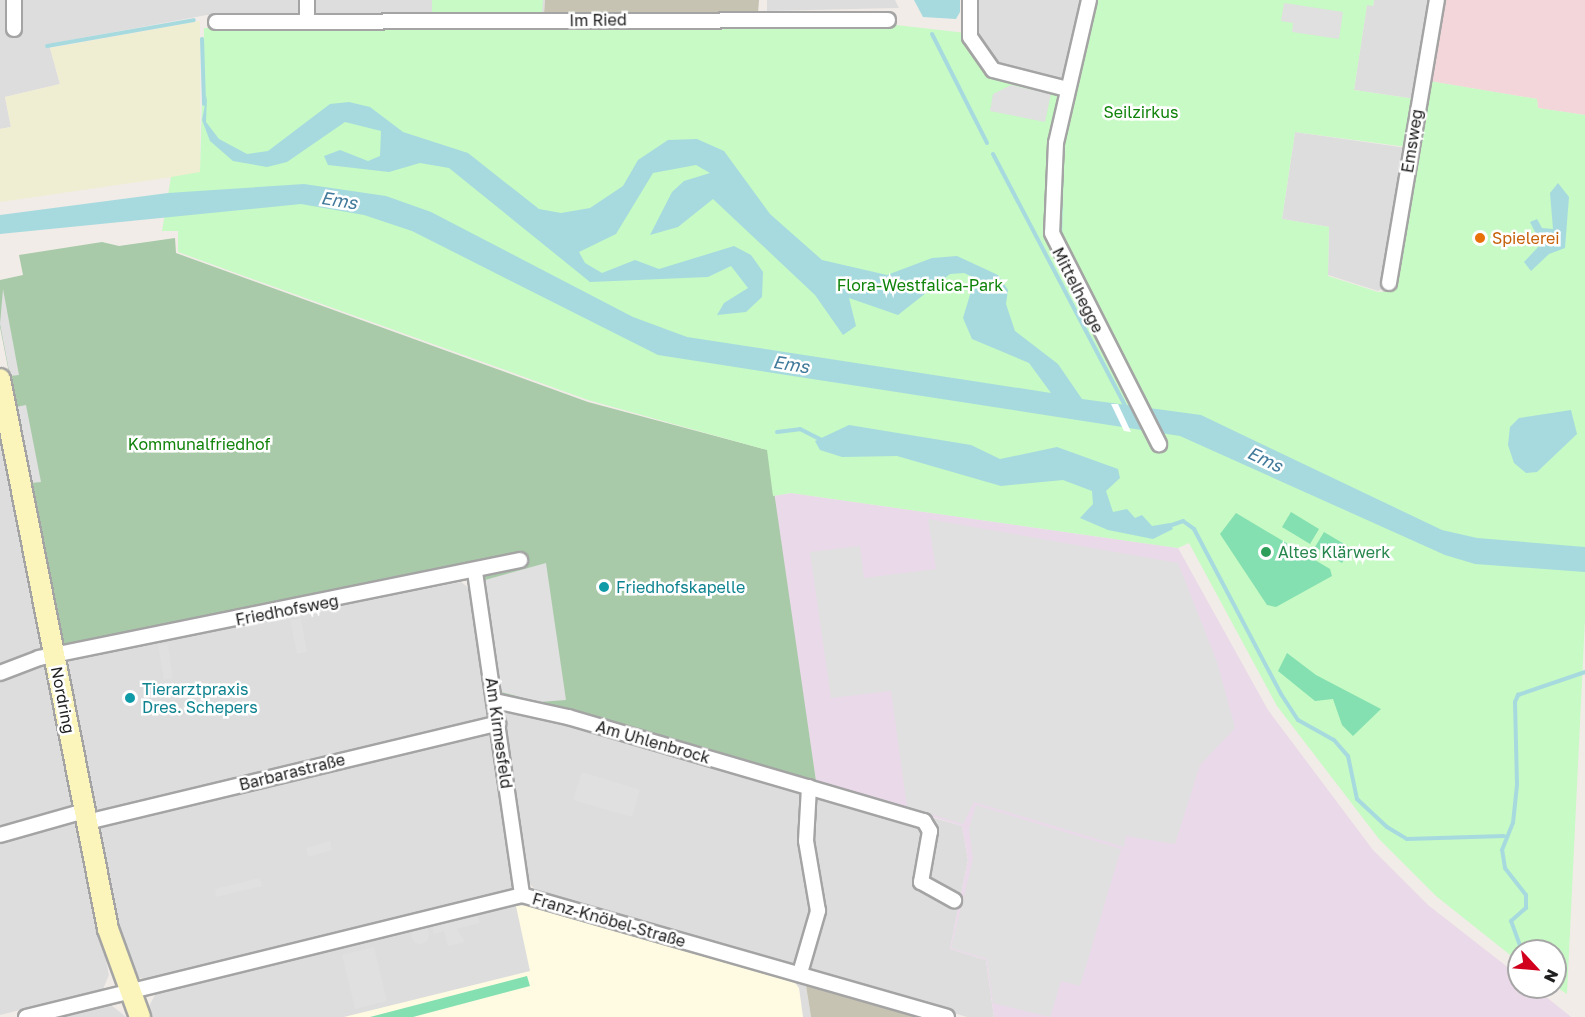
<!DOCTYPE html>
<html>
<head>
<meta charset="utf-8">
<style>
	body { margin:0 }
	#map { position:relative; width:1585px; height:1017px; overflow:hidden; background:#f1ece7; font-family:"Golos Text",sans-serif }
	div>[style] { position:absolute }
	.residential>* { inset:0; background:#deddde }
	.commercial>* { inset:0; background:#f2d6d9 }
	.industrial>* { inset:0; background:#ead9e9 }
	.education>* { inset:0; background:#fffbe2 }
	.construction>* { inset:0; background:#c6c3b2 }
	.farmland>* { inset:0; background:#f0eed2 }
	.cemetery>* { inset:0; background:#a8caa8 }
	.park>* { inset:0; background:#c7fac4 }
	.pitch>* { inset:0; background:#84e0b1 }
	.parking>* { inset:0; background:#e0e0e0 }
	.round { border-radius:50% }
	.water>* { inset:0; background:#a7dadf }
	.pier>* { inset:0; background:#fff }
	.stream>* { height:4px; margin:-2px; padding:0 2px; transform-origin:2px; border-radius:2px; background:#a7dadf }
	.roads { filter:drop-shadow(2px 0 #a4a4a4) drop-shadow(-2px 0 #a4a4a4) drop-shadow(0 2px #a4a4a4) drop-shadow(0 -2px #a4a4a4) }
	.street>* { height:14px; margin:-7px; padding:0 7px; transform-origin:7px; border-radius:7px; background:#fff }
	.secondary>* { height:20px; margin:-10px; padding:0 10px; transform-origin:10px; border-radius:10px; background:#fbf5bb }
	.dots>* { width:16px; height:16px; translate:-50% -50%; box-sizing:border-box; border:3px solid #fff; border-radius:50% }
	span { translate:-50% -50%; white-space:nowrap; text-align:center; line-height:1.15; -webkit-text-stroke:5px #fff; paint-order:stroke }
	.street-label { font-size:16px; color:#202020 }
	.park-label { font-size:16px; color:#10830a }
	.food-label { font-size:16px; color:#c56008 }
	.left { translate:0 -50%; text-align:left }
	.leisure-label { font-size:16px; color:#27864d }
	.culture-label { font-size:16px; color:#0d838f }
	.water-label { font-size:18px; color:#417a9a; font-style:italic }
	.north { position:absolute; left:1507px; top:939px; width:60px; height:60px; box-sizing:border-box; background:#fff; border:2px solid #a6a6a6; border-radius:50%; rotate:116deg; font-size:16px; font-weight:700; line-height:24px; text-align:center; color:#202020 }
	.north::after { content:''; display:block; margin:auto; width:21px; height:27px; background:#d1001c; clip-path:polygon(50% 0,100% 100%,50% 72%,0 100%) }
</style>
</head>
<body>
<div id="map">
	<div class="residential">
		<i style="clip-path:polygon(0 0,545px 0,544px 15px,207px 15px,49px 44px,60px 84px,5px 97px,11px 127px,0 129px)"></i>
		<i style="clip-path:polygon(767px 0,895px 0,899px 8px,767px 11px)"></i>
		<i style="clip-path:polygon(973px 0,1084px 0,1061px 82px,997px 65px,974px 36px)"></i>
		<i style="clip-path:polygon(1374px 0,1431px 0,1415px 99px,1354px 90px,1367px 4px,1373px 6px)"></i>
		<i style="clip-path:polygon(1295px 132px,1407px 148px,1384px 288px,1378px 291px,1328px 275px,1329px 227px,1282px 219px)"></i>
		<i style="clip-path:polygon(0 437px,109px 975px,103px 989px,0 1015px)"></i>
		<i style="clip-path:polygon(461px 582px,469px 588px,488px 700px,514px 884px,508px 893px,146px 980px,134px 976px,124px 951px,66px 667px,70px 659px)"></i>
		<i style="clip-path:polygon(499px 693px,962px 826px,968px 860px,950px 949px,986px 960px,994px 1017px,967px 1017px,537px 891px,526px 881px)"></i>
		<i style="clip-path:polygon(526px 900px,805px 979px,811px 1017px,149px 1017px,146px 1012px,157px 991px)"></i>
		<i style="clip-path:polygon(110px 1004px,126px 1017px,57px 1017px)"></i>
	</div>
	<div class="commercial">
		<i style="clip-path:polygon(1443px 0,1585px 0,1585px 115px,1538px 108px,1537px 99px,1429px 81px)"></i>
	</div>
	<div class="industrial">
		<i style="clip-path:polygon(791px 493px,1178px 548px,1268px 710px,1373px 850px,1428px 905px,1519px 976px,1519px 987px,1534px 987px,1571px 1017px,994px 1017px,986px 960px,950px 949px,968px 860px,962px 826px,816px 781px,773px 496px)"></i>
	</div>
	<div class="education">
		<i style="clip-path:polygon(530px 905px,792px 979px,799px 988px,803px 1017px,344px 1017px,530px 971px,516px 906px)"></i>
	</div>
	<div class="construction">
		<i style="clip-path:polygon(545px 0,759px 0,758px 13px,544px 15px)"></i>
		<i style="clip-path:polygon(805px 979px,918px 1015px,919px 1017px,811px 1017px)"></i>
	</div>
	<div class="farmland">
		<i style="clip-path:polygon(200px 21px,200px 173px,0 202px,0 129px,11px 127px,5px 97px,60px 84px,50px 48px)"></i>
	</div>
	<div class="cemetery">
		<i style="clip-path:polygon(175px 238px,176px 253px,588px 402px,768px 450px,816px 781px,499px 693px,481px 563px,69px 646px,62px 642px,0 327px,0 280px,23px 275px,19px 255px,102px 242px,119px 246px)"></i>
	</div>
	<div class="park">
		<i style="clip-path:polygon(432px 0,543px 0,542px 13px,432px 12px)"></i>
		<i style="clip-path:polygon(1094px 0,1374px 0,1373px 6px,1367px 5px,1354px 90px,1415px 99px,1407px 147px,1295px 132px,1282px 219px,1329px 227px,1328px 276px,1378px 292px,1395px 291px,1429px 81px,1537px 99px,1538px 108px,1585px 115px,1585px 618px,1567px 994px,1555px 986px,1555px 951px,1519px 951px,1519px 962px,1436px 896px,1379px 839px,1277px 706px,1189px 543px,1178px 548px,791px 493px,773px 496px,767px 450px,588px 400px,178px 252px,178px 231px,162px 231px,171px 177px,200px 172px,204px 28px,878px 23px,966px 33px,991px 73px,1071px 94px)"></i>
	</div>
	<div class="pitch">
		<i style="clip-path:polygon(1291px 512px,1319px 529px,1310px 544px,1282px 527px)"></i>
		<i style="clip-path:polygon(1236px 513px,1330px 569px,1332px 576px,1276px 607px,1267px 605px,1220px 534px)"></i>
		<i style="clip-path:polygon(1324px 532px,1351px 548px,1342px 563px,1315px 547px)"></i>
		<i style="clip-path:polygon(1287px 653px,1316px 675px,1381px 709px,1353px 736px,1342px 725px,1333px 699px,1315px 701px,1278px 671px)"></i>
		<i style="clip-path:polygon(527px 976px,530px 986px,413px 1017px,370px 1017px)"></i>
	</div>
	<div class="parking">
		<i style="clip-path:polygon(1284px 3px,1343px 12px,1339px 39px,1292px 32px,1293px 23px,1281px 21px)"></i>
		<i style="clip-path:polygon(1011px 85px,1051px 94px,1045px 122px,990px 111px,993px 94px)"></i>
		<i style="clip-path:polygon(3px 289px,19px 375px,10px 376px,0 324px)"></i>
		<i style="clip-path:polygon(26px 405px,41px 482px,31px 483px,16px 407px)"></i>
		<i style="clip-path:polygon(928px 519px,1178px 563px,1217px 662px,1235px 728px,1200px 765px,1175px 844px,1126px 836px,1124px 847px,974px 802px,963px 824px,907px 807px,891px 691px,831px 698px,810px 552px,860px 546px,864px 578px,936px 569px)"></i>
		<i style="clip-path:polygon(546px 563px,566px 700px,539px 702px,501px 692px,485px 580px)"></i>
		<i style="clip-path:polygon(301px 619px,307px 652px,297px 654px,290px 620px)"></i>
		<i style="clip-path:polygon(168px 644px,173px 678px,164px 680px,158px 645px)"></i>
		<i style="clip-path:polygon(582px 772px,640px 790px,632px 817px,573px 800px)"></i>
		<i style="clip-path:polygon(976px 805px,1121px 849px,1080px 986px,1061px 981px,1050px 1017px,993px 1003px,987px 959px,951px 948px,973px 859px,969px 828px)"></i>
		<i style="clip-path:polygon(330px 841px,332px 850px,308px 857px,306px 848px)"></i>
		<i style="clip-path:polygon(260px 878px,262px 886px,216px 897px,215px 889px)"></i>
		<i style="clip-path:polygon(478px 914px,480px 923px,455px 929px,452px 921px)"></i>
		<i style="clip-path:polygon(451px 920px,465px 942px,448px 946px,444px 931px,434px 934px,432px 925px)"></i>
		<i class="round" style="left:411px;top:926px;width:18px;height:18px"></i>
		<i style="clip-path:polygon(374px 947px,387px 1001px,355px 1009px,342px 955px)"></i>
	</div>
	<div class="water">
		<i style="clip-path:polygon(914px 0,960px 0,960px 12px,956px 19px,923px 17px)"></i>
		<i style="clip-path:polygon(207px 95px,206px 122px,219px 139px,247px 154px,268px 151px,330px 104px,349px 102px,370px 107px,403px 132px,468px 153px,539px 209px,561px 213px,590px 208px,623px 186px,638px 160px,668px 140px,697px 139px,724px 151px,770px 214px,822px 260px,887px 275px,932px 258px,957px 256px,998px 275px,1008px 290px,1006px 304px,1015px 331px,1058px 364px,1082px 399px,1201px 415px,1442px 530px,1477px 538px,1585px 547px,1585px 572px,1475px 564px,1445px 555px,1180px 436px,658px 355px,412px 231px,364px 215px,301px 204px,0 234px,0 215px,168px 193px,304px 184px,386px 196px,431px 212px,633px 317px,687px 337px,1051px 393px,1029px 363px,972px 339px,963px 318px,975px 278px,964px 273px,950px 274px,898px 315px,849px 298px,856px 326px,843px 335px,815px 295px,713px 199px,678px 227px,650px 235px,672px 192px,684px 181px,710px 173px,696px 165px,653px 173px,616px 234px,579px 252px,585px 263px,602px 273px,635px 260px,659px 269px,734px 246px,751px 255px,763px 272px,762px 297px,746px 312px,717px 315px,724px 303px,748px 288px,731px 266px,708px 277px,590px 282px,449px 168px,420px 163px,389px 172px,328px 165px,324px 156px,340px 150px,368px 161px,380px 156px,381px 131px,345px 122px,287px 162px,267px 167px,233px 161px,210px 141px,202px 120px)"></i>
		<i style="clip-path:polygon(1558px 183px,1569px 197px,1565px 248px,1549px 254px,1531px 271px,1524px 262px,1541px 244px,1530px 222px,1537px 219px,1542px 228px,1553px 229px,1550px 193px)"></i>
		<i style="clip-path:polygon(1571px 410px,1577px 434px,1537px 472px,1526px 473px,1514px 463px,1508px 445px,1510px 427px,1519px 418px)"></i>
		<i style="clip-path:polygon(849px 425px,971px 445px,1000px 459px,1057px 447px,1118px 469px,1120px 478px,1106px 491px,1113px 512px,1127px 509px,1135px 518px,1142px 515px,1152px 526px,1170px 523px,1173px 529px,1153px 539px,1108px 530px,1080px 518px,1093px 504px,1092px 491px,1063px 480px,1001px 486px,897px 456px,842px 457px,820px 450px,815px 441px)"></i>
	</div>
	<div class="pier">
		<i style="clip-path:polygon(1111px 404px,1118px 404px,1131px 432px,1124px 431px)"></i>
	</div>
	<div class="stream">
		<i style="left:932px;top:34px;width:122px;rotate:63.2deg"></i>
		<i style="left:202px;top:39px;width:65px;rotate:88.2deg"></i>
		<i style="left:47px;top:46px;width:149px;rotate:-10deg"></i>
		<i style="left:1063px;top:142px;width:11px;rotate:-75deg"></i>
		<i style="left:993px;top:154px;width:290px;rotate:62.3deg"></i>
		<i style="left:1060px;top:237px;width:80px;rotate:-88.6deg"></i>
		<i style="left:1130px;top:371px;width:50px;rotate:62.4deg"></i>
		<i style="left:777px;top:432px;width:23px;rotate:-7deg"></i>
		<i style="left:800px;top:429px;width:25px;rotate:27deg"></i>
		<i style="left:1166px;top:527px;width:18px;rotate:-19deg"></i>
		<i style="left:1183px;top:521px;width:14px;rotate:36deg"></i>
		<i style="left:1194px;top:529px;width:187px;rotate:62.2deg"></i>
		<i style="left:1281px;top:694px;width:31px;rotate:57deg"></i>
		<i style="left:1298px;top:720px;width:41px;rotate:29.1deg"></i>
		<i style="left:1334px;top:740px;width:21px;rotate:49deg"></i>
		<i style="left:1348px;top:756px;width:44px;rotate:78.2deg"></i>
		<i style="left:1357px;top:799px;width:41px;rotate:43deg"></i>
		<i style="left:1387px;top:827px;width:23px;rotate:31deg"></i>
		<i style="left:1407px;top:839px;width:97px;rotate:-1.8deg"></i>
		<i style="left:1522px;top:951px;width:32px;rotate:-110deg"></i>
		<i style="left:1511px;top:921px;width:20px;rotate:-41deg"></i>
		<i style="left:1526px;top:908px;width:13px;rotate:-90deg"></i>
		<i style="left:1526px;top:895px;width:34px;rotate:-128deg"></i>
		<i style="left:1505px;top:868px;width:18px;rotate:-99deg"></i>
		<i style="left:1502px;top:850px;width:29px;rotate:-68deg"></i>
		<i style="left:1513px;top:823px;width:39px;rotate:-84deg"></i>
		<i style="left:1517px;top:784px;width:82px;rotate:-91.4deg"></i>
		<i style="left:1515px;top:702px;width:8px;rotate:-67deg"></i>
		<i style="left:1518px;top:695px;width:71px;rotate:-18.9deg"></i>
	</div>
	<div class="roads">
		<div class="street">
			<i style="left:307px;top:0;width:22px;rotate:90deg"></i>
			<i style="left:970px;top:0;width:37px;rotate:90deg"></i>
			<i style="left:970px;top:37px;width:40px;rotate:55.1deg"></i>
			<i style="left:993px;top:70px;width:76px;rotate:14.4deg"></i>
			<i style="left:1089px;top:0;width:147px;rotate:103deg"></i>
			<i style="left:1056px;top:143px;width:90px;rotate:92.5deg"></i>
			<i style="left:1052px;top:233px;width:237px;rotate:63.1deg"></i>
			<i style="left:216px;top:22px;width:672px;rotate:-0.17deg"></i>
			<i style="left:14px;top:29px;width:29px;rotate:-90deg"></i>
			<i style="left:1389px;top:283px;width:287px;rotate:-80.4deg"></i>
			<i style="left:475px;top:572px;width:326px;rotate:81.7deg"></i>
			<i style="left:0;top:673px;width:42px;rotate:-21deg"></i>
			<i style="left:39px;top:658px;width:491px;rotate:-11.5deg"></i>
			<i style="left:495px;top:701px;width:75px;rotate:12.4deg"></i>
			<i style="left:568px;top:717px;width:371px;rotate:16.3deg"></i>
			<i style="left:924px;top:821px;width:12px;rotate:59deg"></i>
			<i style="left:930px;top:831px;width:52px;rotate:100deg"></i>
			<i style="left:921px;top:882px;width:38px;rotate:29deg"></i>
			<i style="left:87px;top:822px;width:423px;rotate:-13.5deg"></i>
			<i style="left:0;top:835px;width:87px;rotate:-15.9deg"></i>
			<i style="left:800px;top:973px;width:65px;rotate:-73.8deg"></i>
			<i style="left:818px;top:911px;width:71px;rotate:-99.7deg"></i>
			<i style="left:806px;top:841px;width:54px;rotate:-86.8deg"></i>
			<i style="left:26px;top:1017px;width:511px;rotate:-13.82deg"></i>
			<i style="left:522px;top:895px;width:442px;rotate:16deg"></i>
		</div>
		<div class="secondary">
			<i style="left:0;top:379px;width:561px;rotate:78.89deg"></i>
			<i style="left:108px;top:929px;width:94px;rotate:70deg"></i>
		</div>
	</div>
	<div class="dots">
		<i style="left:1480px;top:238px;background:#e8710a"></i>
		<i style="left:1266px;top:552px;background:#2e9e5b"></i>
		<i style="left:604px;top:587px;background:#0f9aa8"></i>
		<i style="left:130px;top:698px;background:#0f9aa8"></i>
	</div>
	<div class="street-label">
		<span style="left:598px;top:20px;rotate:-1deg">Im Ried</span>
		<span style="left:1412px;top:141px;rotate:-81deg">Emsweg</span>
		<span style="left:1078px;top:290px;rotate:63deg">Mittelhegge</span>
		<span style="left:287px;top:610px;rotate:-11deg">Friedhofsweg</span>
		<span style="left:63px;top:700px;rotate:79deg">Nordring</span>
		<span style="left:499px;top:733px;rotate:82deg">Am Kirmesfeld</span>
		<span style="left:653px;top:742px;rotate:16deg">Am Uhlenbrock</span>
		<span style="left:292px;top:772px;rotate:-14deg">Barbarastraße</span>
		<span style="left:609px;top:920px;rotate:16deg">Franz-Knöbel-Straße</span>
	</div>
	<div class="park-label">
		<span style="left:1141px;top:112px">Seilzirkus</span>
		<span style="left:920px;top:285px">Flora-Westfalica-Park</span>
		<span style="left:199px;top:444px">Kommunalfriedhof</span>
	</div>
	<div class="food-label">
		<span class="left" style="left:1492px;top:238px">Spielerei</span>
	</div>
	<div class="leisure-label">
		<span class="left" style="left:1278px;top:552px">Altes Klärwerk</span>
	</div>
	<div class="culture-label">
		<span class="left" style="left:616px;top:587px">Friedhofskapelle</span>
		<span class="left" style="left:142px;top:698px">Tierarztpraxis<br>Dres. Schepers</span>
	</div>
	<div class="water-label">
		<span style="left:339px;top:200px;rotate:9deg">Ems</span>
		<span style="left:791px;top:364px;rotate:9deg">Ems</span>
		<span style="left:1265px;top:459px;rotate:25deg">Ems</span>
	</div>
	<div class="north">N</div>
</div>
</body>
</html>
